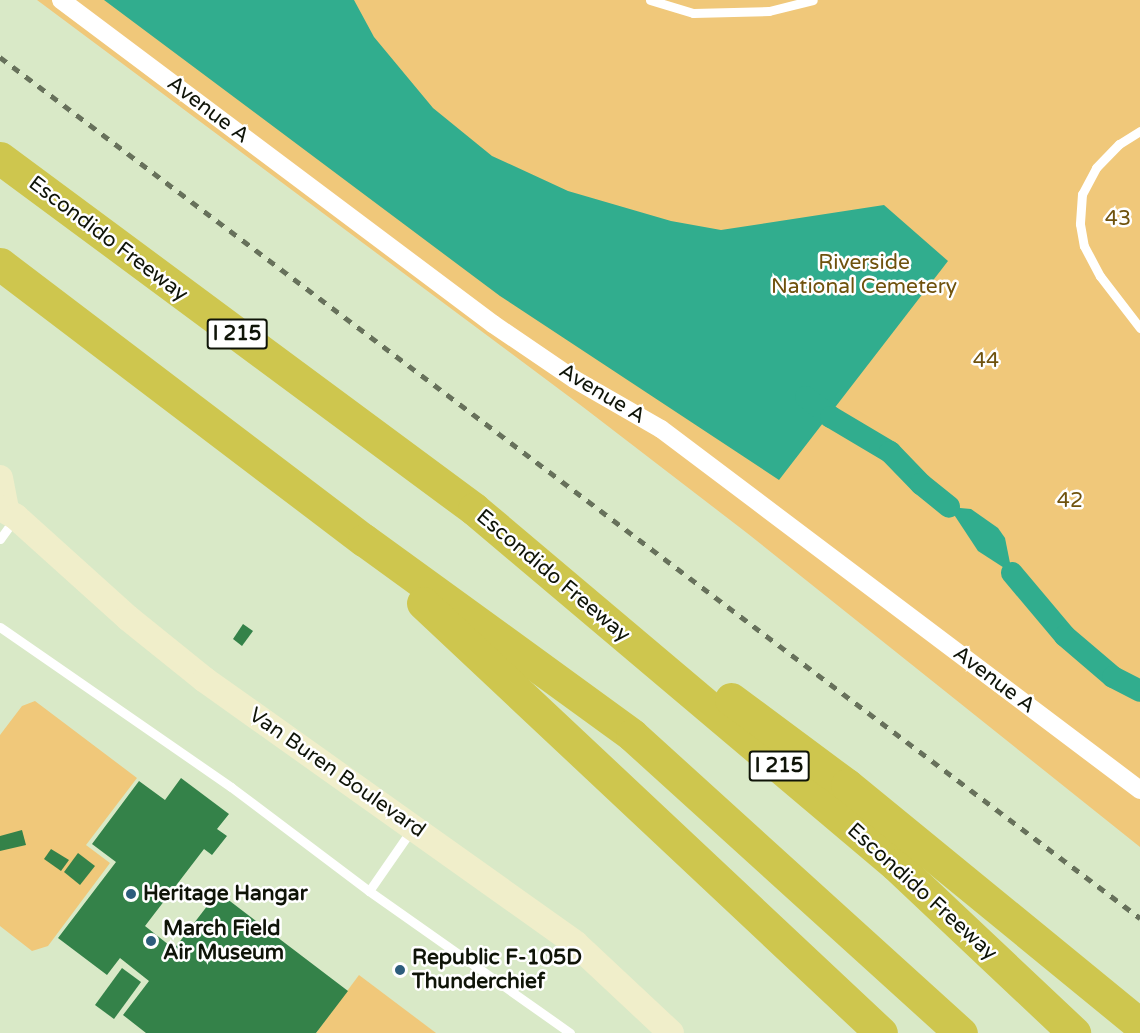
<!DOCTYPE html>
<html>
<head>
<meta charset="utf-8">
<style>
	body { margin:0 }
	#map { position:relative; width:1140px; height:1033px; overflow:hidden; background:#d9e9c7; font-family:"Varela Round",sans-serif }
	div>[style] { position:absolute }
	.green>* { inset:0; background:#f0c87a }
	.water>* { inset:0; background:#31ad8e }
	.canal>* { height:22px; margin:-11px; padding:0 11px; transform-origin:11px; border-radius:11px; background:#31ad8e }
	.building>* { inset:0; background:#348249 }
	.lane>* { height:9px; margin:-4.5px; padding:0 4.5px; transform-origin:4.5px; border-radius:4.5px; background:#fff }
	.street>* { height:18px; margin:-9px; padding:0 9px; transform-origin:9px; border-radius:9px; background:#fff }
	.secondary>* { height:26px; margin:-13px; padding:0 13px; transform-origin:13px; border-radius:13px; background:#f0eeca }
	.highway>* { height:33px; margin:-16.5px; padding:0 16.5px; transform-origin:16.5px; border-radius:16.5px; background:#cec64e }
	.rail>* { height:4.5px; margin-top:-2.25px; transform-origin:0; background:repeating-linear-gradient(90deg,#67715b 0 8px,transparent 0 16px) }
	.dots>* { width:16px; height:16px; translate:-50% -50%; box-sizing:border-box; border:3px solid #fff; border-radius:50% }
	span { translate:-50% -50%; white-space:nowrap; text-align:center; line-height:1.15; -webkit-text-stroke:5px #fff; paint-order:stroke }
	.shield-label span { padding:2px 4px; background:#fff; border:2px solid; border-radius:4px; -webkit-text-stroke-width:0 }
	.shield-label { font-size:20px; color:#0f1408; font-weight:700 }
	.street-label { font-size:21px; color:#0f1408 }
	.park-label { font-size:21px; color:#6f520d }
	.poi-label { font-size:21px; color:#0f1408; font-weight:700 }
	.left { translate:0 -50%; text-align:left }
</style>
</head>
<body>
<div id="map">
	<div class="green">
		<i style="clip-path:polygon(37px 0,1140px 0,1140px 847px,747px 533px,583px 407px)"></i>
		<i style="clip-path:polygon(35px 701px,137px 778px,86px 845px,110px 863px,48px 946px,32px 951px,0 926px,0 735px,22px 706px)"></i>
		<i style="clip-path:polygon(359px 975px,436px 1033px,316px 1033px)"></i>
	</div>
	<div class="water">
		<i style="clip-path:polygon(104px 0,354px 0,374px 37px,433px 108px,492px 156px,568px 191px,671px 221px,721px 230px,884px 205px,948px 261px,779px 480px,500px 296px)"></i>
		<i style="clip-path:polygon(949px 507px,971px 509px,998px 528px,1005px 538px,1012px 573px,978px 551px)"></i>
	</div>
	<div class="canal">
		<i style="left:806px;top:397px;width:32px;rotate:39deg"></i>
		<i style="left:831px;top:417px;width:69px;rotate:30.7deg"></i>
		<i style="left:890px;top:452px;width:45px;rotate:45.9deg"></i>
		<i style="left:921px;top:484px;width:36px;rotate:39deg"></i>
		<i style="left:1012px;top:573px;width:82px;rotate:49.9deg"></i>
		<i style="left:1065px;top:636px;width:63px;rotate:40.5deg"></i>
		<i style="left:1113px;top:677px;width:30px;rotate:27deg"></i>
	</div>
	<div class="building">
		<i style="clip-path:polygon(243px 624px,253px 631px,242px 646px,233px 639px)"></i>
		<i style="clip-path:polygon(181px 778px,229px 814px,217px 829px,227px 836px,212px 855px,204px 849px,145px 926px,174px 949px,218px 892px,348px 991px,316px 1033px,146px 1033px,123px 1015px,149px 981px,120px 958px,107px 975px,58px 938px,116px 862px,92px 844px,139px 781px,165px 800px)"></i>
		<i style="clip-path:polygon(22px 830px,26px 845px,0 851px,0 836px)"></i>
		<i style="clip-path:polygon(51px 849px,69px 860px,61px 871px,44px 859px)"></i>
		<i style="clip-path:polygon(78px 853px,95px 866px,80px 885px,64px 872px)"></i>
		<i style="clip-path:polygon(122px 968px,141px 982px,114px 1019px,95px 1005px)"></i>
	</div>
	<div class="lane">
		<i style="left:650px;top:0;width:45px;rotate:16.8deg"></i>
		<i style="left:693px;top:13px;width:76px;rotate:-1.5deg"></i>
		<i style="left:769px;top:11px;width:45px;rotate:-14deg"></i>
		<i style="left:1140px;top:131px;width:25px;rotate:148deg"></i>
		<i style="left:1119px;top:144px;width:33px;rotate:134deg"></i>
		<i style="left:1096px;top:168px;width:30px;rotate:118deg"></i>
		<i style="left:1082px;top:194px;width:30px;rotate:94deg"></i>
		<i style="left:1080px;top:224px;width:22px;rotate:80deg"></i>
		<i style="left:1084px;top:246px;width:34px;rotate:62deg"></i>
		<i style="left:1100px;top:276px;width:66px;rotate:52.4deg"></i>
		<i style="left:0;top:539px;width:26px;rotate:-54deg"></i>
		<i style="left:0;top:627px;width:281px;rotate:34.7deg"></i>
		<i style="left:231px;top:787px;width:173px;rotate:37deg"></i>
		<i style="left:369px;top:891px;width:246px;rotate:35.2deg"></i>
		<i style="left:369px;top:891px;width:75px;rotate:-55.3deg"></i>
	</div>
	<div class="street">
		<i style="left:61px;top:0;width:540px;rotate:36.87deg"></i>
		<i style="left:493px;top:324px;width:98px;rotate:34.2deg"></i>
		<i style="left:574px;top:379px;width:100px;rotate:29.9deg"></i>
		<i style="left:661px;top:429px;width:600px;rotate:37deg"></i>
	</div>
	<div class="secondary">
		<i style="left:0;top:478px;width:32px;rotate:79deg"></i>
		<i style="left:0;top:508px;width:18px;rotate:29deg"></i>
		<i style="left:16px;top:517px;width:151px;rotate:42deg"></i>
		<i style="left:128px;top:618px;width:99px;rotate:38.8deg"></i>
		<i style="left:205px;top:680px;width:455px;rotate:35.4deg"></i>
		<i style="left:576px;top:944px;width:130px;rotate:43.1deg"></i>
	</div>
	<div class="highway">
		<i style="left:0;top:158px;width:590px;rotate:36.52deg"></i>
		<i style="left:474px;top:509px;width:552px;rotate:40.15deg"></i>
		<i style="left:896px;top:865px;width:245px;rotate:43.3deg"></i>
		<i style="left:0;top:264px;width:457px;rotate:37.2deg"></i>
		<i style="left:364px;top:540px;width:331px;rotate:36deg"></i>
		<i style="left:632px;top:735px;width:444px;rotate:42.2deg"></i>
		<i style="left:423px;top:603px;width:628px;rotate:43.19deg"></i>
		<i style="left:731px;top:699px;width:144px;rotate:36.6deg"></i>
		<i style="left:847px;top:785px;width:379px;rotate:39.3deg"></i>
	</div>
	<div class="rail">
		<i style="left:0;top:57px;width:1429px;rotate:37.06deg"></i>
	</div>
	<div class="dots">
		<i style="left:131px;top:894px;background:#2d5d7c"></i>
		<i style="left:151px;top:941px;background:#2d5d7c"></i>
		<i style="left:400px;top:970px;background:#2d5d7c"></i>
	</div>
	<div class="shield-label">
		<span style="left:237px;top:334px">I 215</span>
		<span style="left:779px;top:766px">I 215</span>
	</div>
	<div class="street-label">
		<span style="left:208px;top:110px;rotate:37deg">Avenue A</span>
		<span style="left:108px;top:239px;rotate:37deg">Escondido Freeway</span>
		<span style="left:602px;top:394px;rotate:31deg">Avenue A</span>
		<span style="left:553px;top:576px;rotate:40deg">Escondido Freeway</span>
		<span style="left:994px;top:680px;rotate:37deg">Avenue A</span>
		<span style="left:337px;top:773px;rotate:35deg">Van Buren Boulevard</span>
		<span style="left:922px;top:892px;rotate:42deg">Escondido Freeway</span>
	</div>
	<div class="park-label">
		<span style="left:1118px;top:219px">43</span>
		<span style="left:864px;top:275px">Riverside<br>National Cemetery</span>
		<span style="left:986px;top:361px">44</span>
		<span style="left:1070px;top:501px">42</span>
	</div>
	<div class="poi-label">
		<span class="left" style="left:143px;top:894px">Heritage Hangar</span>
		<span class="left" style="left:163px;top:941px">March Field<br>Air Museum</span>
		<span class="left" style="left:412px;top:970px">Republic F-105D<br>Thunderchief</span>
	</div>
</div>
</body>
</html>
